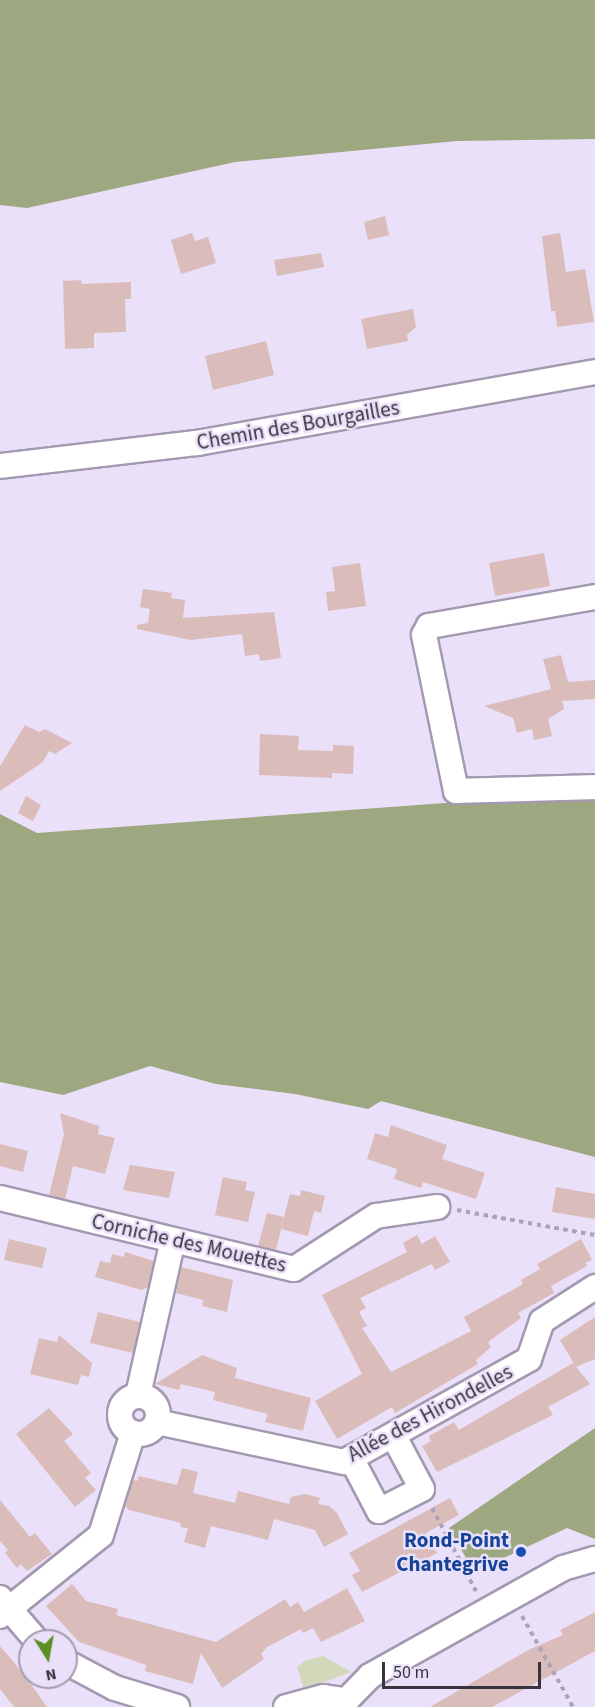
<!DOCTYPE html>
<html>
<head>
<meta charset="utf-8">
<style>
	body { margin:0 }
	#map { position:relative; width:595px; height:1707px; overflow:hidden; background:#ebe0f9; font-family:"Source Sans 3",sans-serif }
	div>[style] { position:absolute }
	.green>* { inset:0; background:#d1d9ba }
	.forest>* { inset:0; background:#9da780 }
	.building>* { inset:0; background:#dabcbb }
	.path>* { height:4px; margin-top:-2px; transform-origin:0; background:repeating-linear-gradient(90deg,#aca3b7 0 4.5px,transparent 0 9px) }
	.roads { filter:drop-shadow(2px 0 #a399b0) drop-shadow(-2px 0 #a399b0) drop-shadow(0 2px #a399b0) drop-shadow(0 -2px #a399b0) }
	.minor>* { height:24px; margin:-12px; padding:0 12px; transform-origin:12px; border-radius:12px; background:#fff }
	.minor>.ring { margin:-12px; padding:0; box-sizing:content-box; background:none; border:24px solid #fff; border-radius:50% }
	.dots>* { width:16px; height:16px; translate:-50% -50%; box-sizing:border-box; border:3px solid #ebe0f9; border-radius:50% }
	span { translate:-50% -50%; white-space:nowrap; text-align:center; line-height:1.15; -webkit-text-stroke:5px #ebe0f9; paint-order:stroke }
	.street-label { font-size:21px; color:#38343e }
	.transit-label { font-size:21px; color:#164399; font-weight:700 }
	.right { translate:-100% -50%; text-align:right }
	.north { position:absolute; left:18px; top:1629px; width:60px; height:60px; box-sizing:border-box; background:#ebe0f9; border:2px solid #a39bae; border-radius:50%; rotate:169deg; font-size:16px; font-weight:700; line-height:24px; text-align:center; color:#38343e }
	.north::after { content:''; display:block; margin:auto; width:21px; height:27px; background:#5e8f25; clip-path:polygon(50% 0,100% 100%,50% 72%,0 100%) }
	.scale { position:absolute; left:382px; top:1662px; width:159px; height:27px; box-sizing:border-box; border:3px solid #38343e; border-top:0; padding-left:8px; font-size:18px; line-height:21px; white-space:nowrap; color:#38343e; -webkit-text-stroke:4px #ebe0f9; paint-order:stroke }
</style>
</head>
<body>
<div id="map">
	<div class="green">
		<i style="clip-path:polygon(323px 1656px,351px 1672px,304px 1690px,297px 1667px,306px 1660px)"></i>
	</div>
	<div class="forest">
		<i style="clip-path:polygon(0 0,595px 0,595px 139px,457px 141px,235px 162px,27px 208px,0 205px)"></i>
		<i style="clip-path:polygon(595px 792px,595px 1157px,381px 1101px,368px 1109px,295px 1094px,216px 1084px,150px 1066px,63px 1095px,0 1082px,0 814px,37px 833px)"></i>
		<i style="clip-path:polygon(595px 1428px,595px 1539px,567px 1528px,474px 1572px,449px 1528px)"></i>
	</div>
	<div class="building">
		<i style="clip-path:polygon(385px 216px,389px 235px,368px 240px,364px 222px)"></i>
		<i style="clip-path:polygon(192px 233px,195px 241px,208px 237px,216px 263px,181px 274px,171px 240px)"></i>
		<i style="clip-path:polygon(560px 233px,566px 272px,585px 269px,594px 322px,557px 327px,555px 311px,551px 311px,542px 236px)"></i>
		<i style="clip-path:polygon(321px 253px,324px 267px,277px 276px,274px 260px)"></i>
		<i style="clip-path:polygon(81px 280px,82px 284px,131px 282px,131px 299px,125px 299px,126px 332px,94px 333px,94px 348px,65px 349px,63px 281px)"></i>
		<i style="clip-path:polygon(413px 309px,416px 327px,407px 335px,408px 341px,367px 349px,361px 319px)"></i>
		<i style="clip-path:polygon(266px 341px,274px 375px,213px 390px,205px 356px)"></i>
		<i style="clip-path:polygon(544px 553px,550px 586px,495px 596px,489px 563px)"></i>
		<i style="clip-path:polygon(360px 563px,366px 606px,328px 611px,326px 592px,335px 591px,332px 567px)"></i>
		<i style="clip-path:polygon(143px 589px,172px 593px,171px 598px,185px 600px,183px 618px,274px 612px,281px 658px,260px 661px,259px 654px,245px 656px,242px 634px,191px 640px,137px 629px,137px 625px,148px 623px,150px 609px,140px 607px)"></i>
		<i style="clip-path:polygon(561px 655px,568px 682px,595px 680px,595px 699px,562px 701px,564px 709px,548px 719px,552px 736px,534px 740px,532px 729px,517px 733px,513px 718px,484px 706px,551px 689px,543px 659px)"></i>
		<i style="clip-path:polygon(25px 725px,39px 732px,45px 729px,72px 743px,55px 754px,49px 751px,43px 762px,0 791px,0 766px)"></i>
		<i style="clip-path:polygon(260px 734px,299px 736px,298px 750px,333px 751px,333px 745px,354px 746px,353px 774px,332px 773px,332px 778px,259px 775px)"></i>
		<i style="clip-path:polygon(26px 796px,41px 805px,33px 821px,18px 813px)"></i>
		<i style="clip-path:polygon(60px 1113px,99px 1126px,98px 1134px,115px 1138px,105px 1174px,73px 1166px,65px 1199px,49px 1195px,64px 1134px)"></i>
		<i style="clip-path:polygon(391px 1125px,447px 1145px,442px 1159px,485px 1173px,476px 1199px,423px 1182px,421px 1188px,394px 1179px,397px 1169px,367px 1159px,375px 1133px,388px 1137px)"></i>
		<i style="clip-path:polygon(0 1144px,28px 1151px,23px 1172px,0 1166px)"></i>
		<i style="clip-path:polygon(130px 1165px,175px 1172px,169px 1198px,123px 1190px)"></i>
		<i style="clip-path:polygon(223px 1177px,247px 1182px,245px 1190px,255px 1192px,248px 1222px,215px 1215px)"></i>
		<i style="clip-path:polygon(556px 1187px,595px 1194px,595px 1219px,552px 1212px)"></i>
		<i style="clip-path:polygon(301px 1190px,325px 1196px,321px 1213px,314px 1211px,308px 1236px,281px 1229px,290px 1194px,300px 1196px)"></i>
		<i style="clip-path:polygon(267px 1213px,284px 1217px,276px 1250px,258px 1246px)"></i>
		<i style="clip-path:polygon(417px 1235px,422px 1244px,435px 1236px,450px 1262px,435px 1270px,432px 1264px,360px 1298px,366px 1308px,359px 1312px,367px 1326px,362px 1328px,391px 1372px,471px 1331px,464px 1317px,523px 1284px,521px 1280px,540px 1269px,537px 1264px,581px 1239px,592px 1260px,585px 1263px,587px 1266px,551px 1286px,554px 1293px,518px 1313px,521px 1318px,488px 1342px,491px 1347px,476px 1360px,478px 1364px,395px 1413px,392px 1407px,337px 1439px,315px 1401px,362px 1374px,322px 1295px,407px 1252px,403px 1243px)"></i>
		<i style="clip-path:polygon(9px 1239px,47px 1248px,42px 1268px,4px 1260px)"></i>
		<i style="clip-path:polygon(125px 1252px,154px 1261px,148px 1287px,142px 1290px,95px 1277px,100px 1261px,110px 1263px,112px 1254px,124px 1257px)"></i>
		<i style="clip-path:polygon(181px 1267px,233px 1280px,227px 1312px,202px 1306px,203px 1300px,176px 1293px)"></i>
		<i style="clip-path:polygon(98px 1312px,140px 1322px,133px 1353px,90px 1343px)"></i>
		<i style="clip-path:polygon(595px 1317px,595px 1359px,576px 1367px,560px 1340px)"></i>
		<i style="clip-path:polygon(59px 1335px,92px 1363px,89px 1377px,81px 1375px,78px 1385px,30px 1374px,39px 1338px,57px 1342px)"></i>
		<i style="clip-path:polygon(202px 1355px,237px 1368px,235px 1378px,311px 1398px,303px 1431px,265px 1422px,268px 1414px,213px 1400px,215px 1392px,181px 1384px,179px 1390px,155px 1384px)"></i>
		<i style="clip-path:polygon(573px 1363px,590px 1384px,548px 1407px,553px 1415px,437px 1472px,422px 1446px,431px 1441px,429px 1436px,454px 1422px,459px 1430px)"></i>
		<i style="clip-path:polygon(49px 1408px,73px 1434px,64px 1441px,91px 1473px,85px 1478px,96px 1490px,75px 1507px,16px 1434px)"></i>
		<i style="clip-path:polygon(182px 1468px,198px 1472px,193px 1493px,235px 1503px,238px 1491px,289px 1504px,291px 1497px,305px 1494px,320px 1498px,318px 1504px,329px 1506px,337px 1513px,348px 1534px,324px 1547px,315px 1530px,274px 1519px,268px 1540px,211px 1526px,205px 1548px,184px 1542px,188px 1528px,180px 1527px,181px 1523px,129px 1510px,125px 1506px,133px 1480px,137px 1481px,139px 1476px,177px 1485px)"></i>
		<i style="clip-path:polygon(450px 1498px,459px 1515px,426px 1533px,437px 1553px,362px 1592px,352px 1575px,360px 1571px,349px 1553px)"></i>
		<i style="clip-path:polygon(0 1500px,30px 1537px,35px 1533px,52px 1554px,27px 1571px,21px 1564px,17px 1568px,5px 1553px,8px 1550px,0 1541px)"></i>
		<i style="clip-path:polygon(72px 1584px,86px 1601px,118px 1609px,116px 1615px,216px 1642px,285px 1599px,290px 1607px,298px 1602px,304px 1612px,347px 1588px,365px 1621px,321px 1642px,313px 1628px,303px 1633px,301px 1629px,267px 1647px,261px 1654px,264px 1659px,222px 1688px,201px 1653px,193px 1684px,145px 1671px,146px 1665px,79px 1642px,46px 1606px)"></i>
		<i style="clip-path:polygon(595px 1612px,595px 1651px,492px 1707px,430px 1707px,528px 1650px,563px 1635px,560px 1630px)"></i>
		<i style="clip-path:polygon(0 1646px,23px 1673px,47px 1707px,14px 1707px,0 1689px)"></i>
	</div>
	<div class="path">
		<i style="left:457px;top:1210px;width:140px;rotate:10.3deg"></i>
		<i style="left:432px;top:1508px;width:94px;rotate:62.1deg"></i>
		<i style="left:522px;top:1616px;width:104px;rotate:60.7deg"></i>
	</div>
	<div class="roads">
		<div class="minor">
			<i style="left:0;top:466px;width:198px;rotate:-6.7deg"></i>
			<i style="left:197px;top:443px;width:404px;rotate:-10.1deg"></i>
			<i style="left:595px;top:597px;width:169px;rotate:170.1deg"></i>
			<i style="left:429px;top:626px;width:10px;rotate:119deg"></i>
			<i style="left:424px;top:635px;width:159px;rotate:78.4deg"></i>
			<i style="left:456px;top:791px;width:139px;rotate:-1.6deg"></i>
			<i style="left:0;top:1198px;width:302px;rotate:13.6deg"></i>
			<i style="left:294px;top:1269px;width:98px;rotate:-32.9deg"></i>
			<i style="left:376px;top:1216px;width:62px;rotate:-8.4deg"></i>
			<i style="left:138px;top:1395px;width:159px;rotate:-77.3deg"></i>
			<i class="ring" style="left:120px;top:1396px;width:14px;height:14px"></i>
			<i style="left:157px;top:1422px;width:191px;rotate:12.1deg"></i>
			<i style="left:344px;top:1462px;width:212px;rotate:-29.1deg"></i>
			<i style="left:529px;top:1359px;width:40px;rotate:-71.1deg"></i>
			<i style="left:542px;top:1321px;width:63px;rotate:-32.7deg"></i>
			<i style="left:351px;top:1458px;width:60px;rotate:62.2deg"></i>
			<i style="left:379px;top:1511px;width:48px;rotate:-27.1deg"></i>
			<i style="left:422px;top:1489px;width:61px;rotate:-118.2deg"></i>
			<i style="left:0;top:1598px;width:57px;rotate:49.3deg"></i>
			<i style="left:0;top:1616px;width:129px;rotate:-38.7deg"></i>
			<i style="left:101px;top:1535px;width:107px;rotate:-72.6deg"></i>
			<i style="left:66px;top:1662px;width:55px;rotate:28deg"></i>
			<i style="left:115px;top:1688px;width:65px;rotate:17deg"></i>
			<i style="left:286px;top:1707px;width:39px;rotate:-15deg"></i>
			<i style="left:324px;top:1697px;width:20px;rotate:9deg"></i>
			<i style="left:340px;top:1707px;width:43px;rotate:-45.9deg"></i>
			<i style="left:370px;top:1676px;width:221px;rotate:-29.2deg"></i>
			<i style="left:563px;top:1568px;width:33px;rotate:-16deg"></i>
		</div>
	</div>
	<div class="dots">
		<i style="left:521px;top:1552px;background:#1a4fb4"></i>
	</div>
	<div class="street-label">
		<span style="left:298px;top:425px;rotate:-10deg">Chemin des Bourgailles</span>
		<span style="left:189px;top:1243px;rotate:13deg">Corniche des Mouettes</span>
		<span style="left:430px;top:1413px;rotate:-28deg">Allée des Hirondelles</span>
	</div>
	<div class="transit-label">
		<span class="right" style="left:509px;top:1552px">Rond-Point<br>Chantegrive</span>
	</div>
	<div class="north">N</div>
	<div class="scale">50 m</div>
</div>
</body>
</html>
